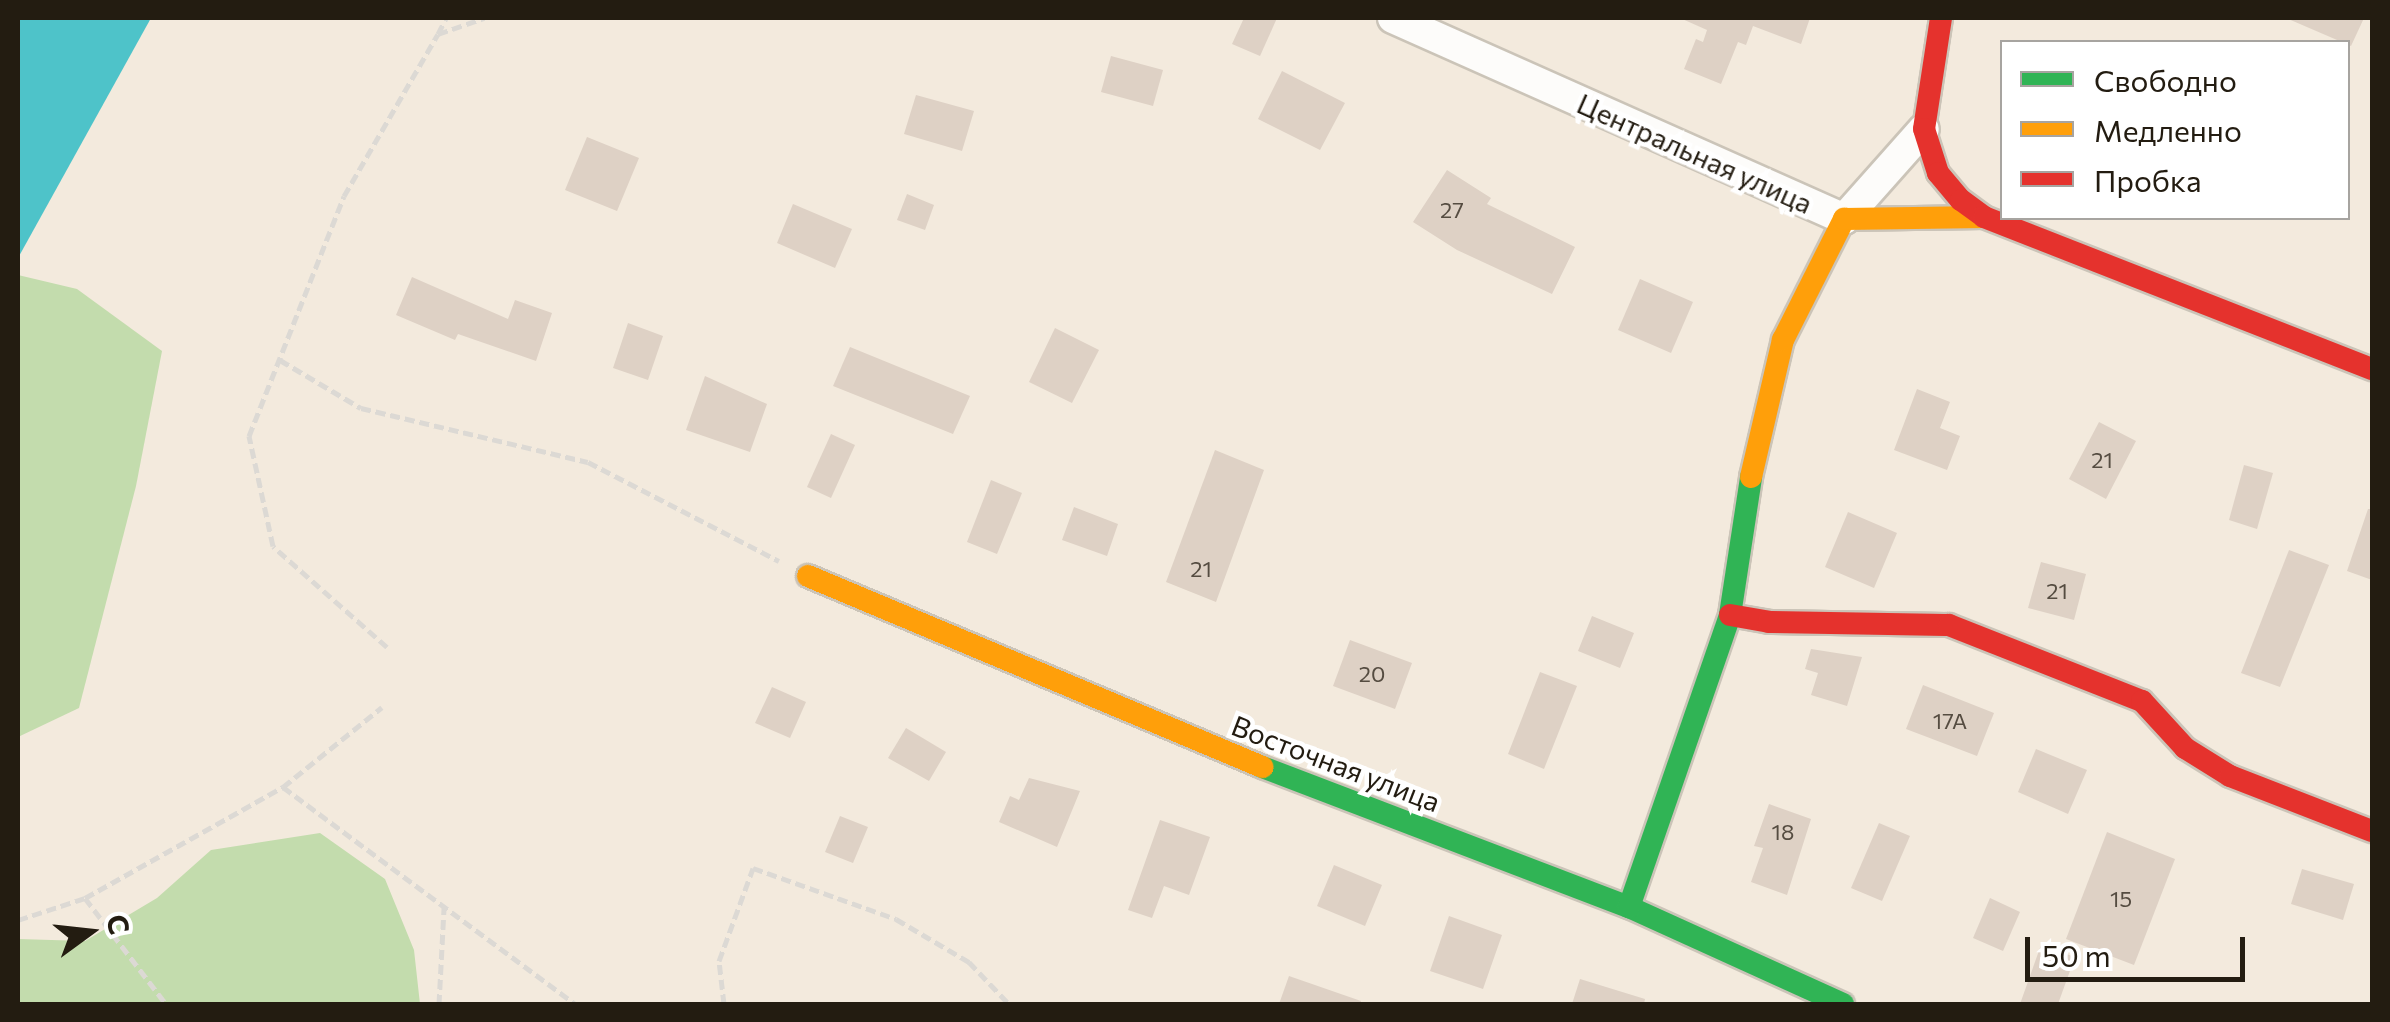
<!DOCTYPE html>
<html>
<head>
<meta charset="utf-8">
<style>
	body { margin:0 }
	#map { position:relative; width:2390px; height:1022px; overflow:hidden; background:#f3eadd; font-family:Commissioner,sans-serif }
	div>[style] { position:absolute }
	.green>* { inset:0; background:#c3dcad }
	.water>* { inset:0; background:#4ec3c9 }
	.building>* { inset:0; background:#ded1c5 }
	.path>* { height:5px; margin-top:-2.5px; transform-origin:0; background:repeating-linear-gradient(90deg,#dcd9d4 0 10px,transparent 0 15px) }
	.roads { filter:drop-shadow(2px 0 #cbc4b8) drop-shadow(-2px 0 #cbc4b8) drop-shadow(0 2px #cbc4b8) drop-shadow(0 -2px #cbc4b8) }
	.street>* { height:30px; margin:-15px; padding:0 15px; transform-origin:15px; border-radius:15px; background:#fdfcfa }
	.fast>* { height:22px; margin:-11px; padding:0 11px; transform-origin:11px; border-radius:11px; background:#30b455 }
	.slow>* { height:22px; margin:-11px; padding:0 11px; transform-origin:11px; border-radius:11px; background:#ff9f0a }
	.jam>* { height:22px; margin:-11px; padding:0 11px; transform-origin:11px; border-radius:11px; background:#e5322d }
	span { translate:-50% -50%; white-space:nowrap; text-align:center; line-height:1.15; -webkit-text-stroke:9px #fff; paint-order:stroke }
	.number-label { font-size:22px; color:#554c41 }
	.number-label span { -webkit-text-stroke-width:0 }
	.street-label { font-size:28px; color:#231c11 }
	.frame { position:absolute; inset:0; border:20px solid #231c11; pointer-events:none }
	.legend { position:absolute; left:2000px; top:40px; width:350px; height:180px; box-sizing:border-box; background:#fff; border:2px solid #a7a4a0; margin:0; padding:12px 18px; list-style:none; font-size:30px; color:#231c11 }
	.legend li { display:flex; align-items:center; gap:20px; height:50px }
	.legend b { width:50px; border:2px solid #a7a4a0 }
	.north { position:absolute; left:40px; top:882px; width:100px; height:100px; -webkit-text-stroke:8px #fff; paint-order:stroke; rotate:75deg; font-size:28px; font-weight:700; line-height:40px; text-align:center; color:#231c11 }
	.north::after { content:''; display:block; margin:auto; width:35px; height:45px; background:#231c11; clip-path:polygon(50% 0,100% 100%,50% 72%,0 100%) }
	.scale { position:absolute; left:2025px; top:937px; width:220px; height:45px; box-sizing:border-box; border:5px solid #231c11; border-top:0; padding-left:12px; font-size:30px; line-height:35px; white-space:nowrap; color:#231c11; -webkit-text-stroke:8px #fff; paint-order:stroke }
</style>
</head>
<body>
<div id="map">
	<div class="green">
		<i style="clip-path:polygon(18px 275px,77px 289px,162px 351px,136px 486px,79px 708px,18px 737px)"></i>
		<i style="clip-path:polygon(320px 833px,385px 879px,414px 950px,420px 1004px,18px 1004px,18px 939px,85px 941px,157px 898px,211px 850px)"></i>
	</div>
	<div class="water">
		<i style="clip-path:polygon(18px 18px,151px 18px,18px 258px)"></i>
	</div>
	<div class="building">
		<i style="clip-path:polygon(1244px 18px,1277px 18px,1260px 56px,1232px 44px)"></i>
		<i style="clip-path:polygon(1680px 18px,1810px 18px,1801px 44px,1753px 26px,1746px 45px,1738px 42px,1721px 84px,1684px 69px,1696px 39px,1703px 42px,1707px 30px)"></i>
		<i style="clip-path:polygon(2286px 18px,2364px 18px,2351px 46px)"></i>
		<i style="clip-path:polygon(1111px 56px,1163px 70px,1153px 106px,1101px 92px)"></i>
		<i style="clip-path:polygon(1282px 71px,1345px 103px,1320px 150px,1258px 119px)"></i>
		<i style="clip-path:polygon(916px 95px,974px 111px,962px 151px,904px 134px)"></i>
		<i style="clip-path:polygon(587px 137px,639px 158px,617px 211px,565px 190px)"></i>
		<i style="clip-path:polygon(1447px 170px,1491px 198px,1487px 204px,1575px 247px,1552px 294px,1457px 250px,1413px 222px)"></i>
		<i style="clip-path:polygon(907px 194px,934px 205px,925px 230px,897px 220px)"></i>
		<i style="clip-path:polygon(793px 204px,852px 229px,835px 268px,777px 243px)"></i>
		<i style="clip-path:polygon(412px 277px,508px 319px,515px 300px,552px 313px,536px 361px,458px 334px,455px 340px,396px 315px)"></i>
		<i style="clip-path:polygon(1640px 279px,1693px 302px,1671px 353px,1618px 330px)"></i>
		<i style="clip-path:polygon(628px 323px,663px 336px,648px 380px,613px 368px)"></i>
		<i style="clip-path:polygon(1055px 328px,1099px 350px,1072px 403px,1029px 382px)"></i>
		<i style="clip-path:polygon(850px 347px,970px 396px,953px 434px,833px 386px)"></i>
		<i style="clip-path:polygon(705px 376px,767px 404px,750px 452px,686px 430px)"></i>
		<i style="clip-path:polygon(1917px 389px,1950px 402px,1940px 428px,1960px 436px,1947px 470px,1894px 450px)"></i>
		<i style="clip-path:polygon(2099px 422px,2136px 441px,2106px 499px,2069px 479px)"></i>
		<i style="clip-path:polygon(831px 434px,855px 445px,831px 498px,807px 487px)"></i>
		<i style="clip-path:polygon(1215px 450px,1264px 470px,1216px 602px,1166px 582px)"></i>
		<i style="clip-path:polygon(2244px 465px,2273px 473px,2257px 529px,2229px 520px)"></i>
		<i style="clip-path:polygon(991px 480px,1022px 493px,997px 554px,967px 542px)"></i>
		<i style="clip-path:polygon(1074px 507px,1118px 524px,1107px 556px,1062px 540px)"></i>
		<i style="clip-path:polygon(2368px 509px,2372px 509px,2372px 580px,2347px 571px)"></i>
		<i style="clip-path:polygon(1848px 512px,1897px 533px,1874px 588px,1825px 567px)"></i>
		<i style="clip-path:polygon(2289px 550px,2329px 565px,2280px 687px,2241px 673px)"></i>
		<i style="clip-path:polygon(2041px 562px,2086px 574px,2074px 620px,2028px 608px)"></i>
		<i style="clip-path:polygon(1592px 616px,1634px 633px,1620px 668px,1578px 651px)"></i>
		<i style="clip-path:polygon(1350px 640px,1412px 663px,1395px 709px,1333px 686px)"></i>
		<i style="clip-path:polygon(1811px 649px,1862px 657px,1847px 706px,1811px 695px,1818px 673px,1805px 669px)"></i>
		<i style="clip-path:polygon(1540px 672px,1577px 686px,1544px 769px,1508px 754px)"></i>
		<i style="clip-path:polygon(1923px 685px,1994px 713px,1977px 756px,1906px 729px)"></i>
		<i style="clip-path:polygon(772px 687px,806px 702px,790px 738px,755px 723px)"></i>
		<i style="clip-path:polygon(906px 728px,946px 752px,929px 781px,888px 758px)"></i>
		<i style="clip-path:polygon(2036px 749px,2087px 770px,2068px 814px,2018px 792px)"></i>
		<i style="clip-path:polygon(1029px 778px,1080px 791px,1057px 847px,999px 822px,1010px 796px,1019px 800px)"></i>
		<i style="clip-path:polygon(1769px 804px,1811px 819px,1787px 895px,1751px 882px,1763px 848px,1754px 846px)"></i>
		<i style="clip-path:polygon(840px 816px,868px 827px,853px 863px,825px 852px)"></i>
		<i style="clip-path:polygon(1160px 820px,1210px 837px,1189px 895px,1164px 886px,1152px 918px,1128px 910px)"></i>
		<i style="clip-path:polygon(1879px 823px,1910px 836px,1882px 901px,1851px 888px)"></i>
		<i style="clip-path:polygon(2107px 832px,2175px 859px,2134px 965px,2066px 939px)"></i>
		<i style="clip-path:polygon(1334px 865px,1382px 885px,1365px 926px,1317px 906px)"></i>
		<i style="clip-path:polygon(2302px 869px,2354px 884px,2343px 920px,2291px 904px)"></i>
		<i style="clip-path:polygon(1990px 898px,2020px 912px,2003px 951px,1973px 938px)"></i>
		<i style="clip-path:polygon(1449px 916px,1502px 935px,1483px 989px,1430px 971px)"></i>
		<i style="clip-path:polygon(2041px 945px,2075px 957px,2058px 1004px,2020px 1004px)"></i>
		<i style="clip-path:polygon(1289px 976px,1361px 1001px,1360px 1004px,1279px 1004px)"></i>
		<i style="clip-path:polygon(1580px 979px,1645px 999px,1644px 1004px,1572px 1004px)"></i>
	</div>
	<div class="path">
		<i style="left:438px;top:34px;width:18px;rotate:-63deg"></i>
		<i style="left:280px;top:360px;width:94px;rotate:30.7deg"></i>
		<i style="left:361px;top:408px;width:233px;rotate:13.4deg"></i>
		<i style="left:588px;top:462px;width:215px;rotate:27.4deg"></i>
		<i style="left:387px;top:647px;width:152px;rotate:-138.5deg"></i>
		<i style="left:273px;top:546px;width:113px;rotate:-102.3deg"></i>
		<i style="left:249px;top:436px;width:258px;rotate:-68.4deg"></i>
		<i style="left:344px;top:196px;width:187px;rotate:-59.9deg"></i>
		<i style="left:438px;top:34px;width:49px;rotate:-19.2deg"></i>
		<i style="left:283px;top:787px;width:364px;rotate:36.6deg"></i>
		<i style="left:85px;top:898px;width:133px;rotate:52.6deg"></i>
		<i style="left:18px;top:920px;width:71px;rotate:-18.2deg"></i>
		<i style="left:85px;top:898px;width:227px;rotate:-29.3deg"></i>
		<i style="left:283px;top:787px;width:127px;rotate:-38.9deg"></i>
		<i style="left:439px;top:1004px;width:97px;rotate:-87deg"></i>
		<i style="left:724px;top:1004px;width:43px;rotate:-96.6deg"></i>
		<i style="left:719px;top:961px;width:99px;rotate:-69.9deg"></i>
		<i style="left:753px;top:868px;width:152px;rotate:19.6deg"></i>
		<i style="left:896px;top:919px;width:85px;rotate:30.5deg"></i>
		<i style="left:969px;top:962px;width:58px;rotate:46.4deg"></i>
	</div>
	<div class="roads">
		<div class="street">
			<i style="left:1393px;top:18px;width:494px;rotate:24deg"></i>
			<i style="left:1844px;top:219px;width:120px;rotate:-48.4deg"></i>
		</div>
		<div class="fast">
			<i style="left:1262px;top:767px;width:393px;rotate:20.9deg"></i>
			<i style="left:1629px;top:907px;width:235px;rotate:24.4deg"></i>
			<i style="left:1629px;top:907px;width:309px;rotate:-70.9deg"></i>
			<i style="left:1730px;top:615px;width:140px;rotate:-81.3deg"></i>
		</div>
		<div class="slow">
			<i style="left:1751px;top:477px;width:141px;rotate:-76.9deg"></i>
			<i style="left:1783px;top:340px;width:136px;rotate:-63.2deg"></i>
			<i style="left:1844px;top:219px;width:140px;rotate:-0.8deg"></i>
			<i style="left:808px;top:576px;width:493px;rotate:22.8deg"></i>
		</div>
		<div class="jam">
			<i style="left:1941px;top:18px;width:112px;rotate:98.7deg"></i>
			<i style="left:1924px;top:129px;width:46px;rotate:72.3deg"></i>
			<i style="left:1938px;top:173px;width:35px;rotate:50deg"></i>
			<i style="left:1961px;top:200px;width:29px;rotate:36deg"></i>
			<i style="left:1984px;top:217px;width:417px;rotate:21.4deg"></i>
			<i style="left:1730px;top:615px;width:40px;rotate:10deg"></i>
			<i style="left:1769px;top:622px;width:180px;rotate:1deg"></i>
			<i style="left:1949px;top:625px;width:207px;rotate:21.5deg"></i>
			<i style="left:2142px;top:701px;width:64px;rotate:47.5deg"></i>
			<i style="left:2185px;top:748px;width:53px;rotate:31.9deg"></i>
			<i style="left:2230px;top:776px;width:152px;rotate:21.2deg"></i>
		</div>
	</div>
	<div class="number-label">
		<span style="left:1452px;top:210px">27</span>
		<span style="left:2102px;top:460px">21</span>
		<span style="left:1201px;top:569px">21</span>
		<span style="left:2057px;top:591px">21</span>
		<span style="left:1372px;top:674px">20</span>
		<span style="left:1950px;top:721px">17А</span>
		<span style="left:1783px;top:832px">18</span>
		<span style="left:2121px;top:899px">15</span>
	</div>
	<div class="street-label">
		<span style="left:1695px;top:153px;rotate:24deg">Центральная улица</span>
		<span style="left:1336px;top:763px;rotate:21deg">Восточная улица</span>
	</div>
	<div class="frame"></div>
	<ul class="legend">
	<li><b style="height:12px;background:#30b455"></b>Свободно</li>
	<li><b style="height:12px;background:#ff9f0a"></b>Медленно</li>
	<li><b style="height:12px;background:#e5322d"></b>Пробка</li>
	</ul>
	<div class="north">С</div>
	<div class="scale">50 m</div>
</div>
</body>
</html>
